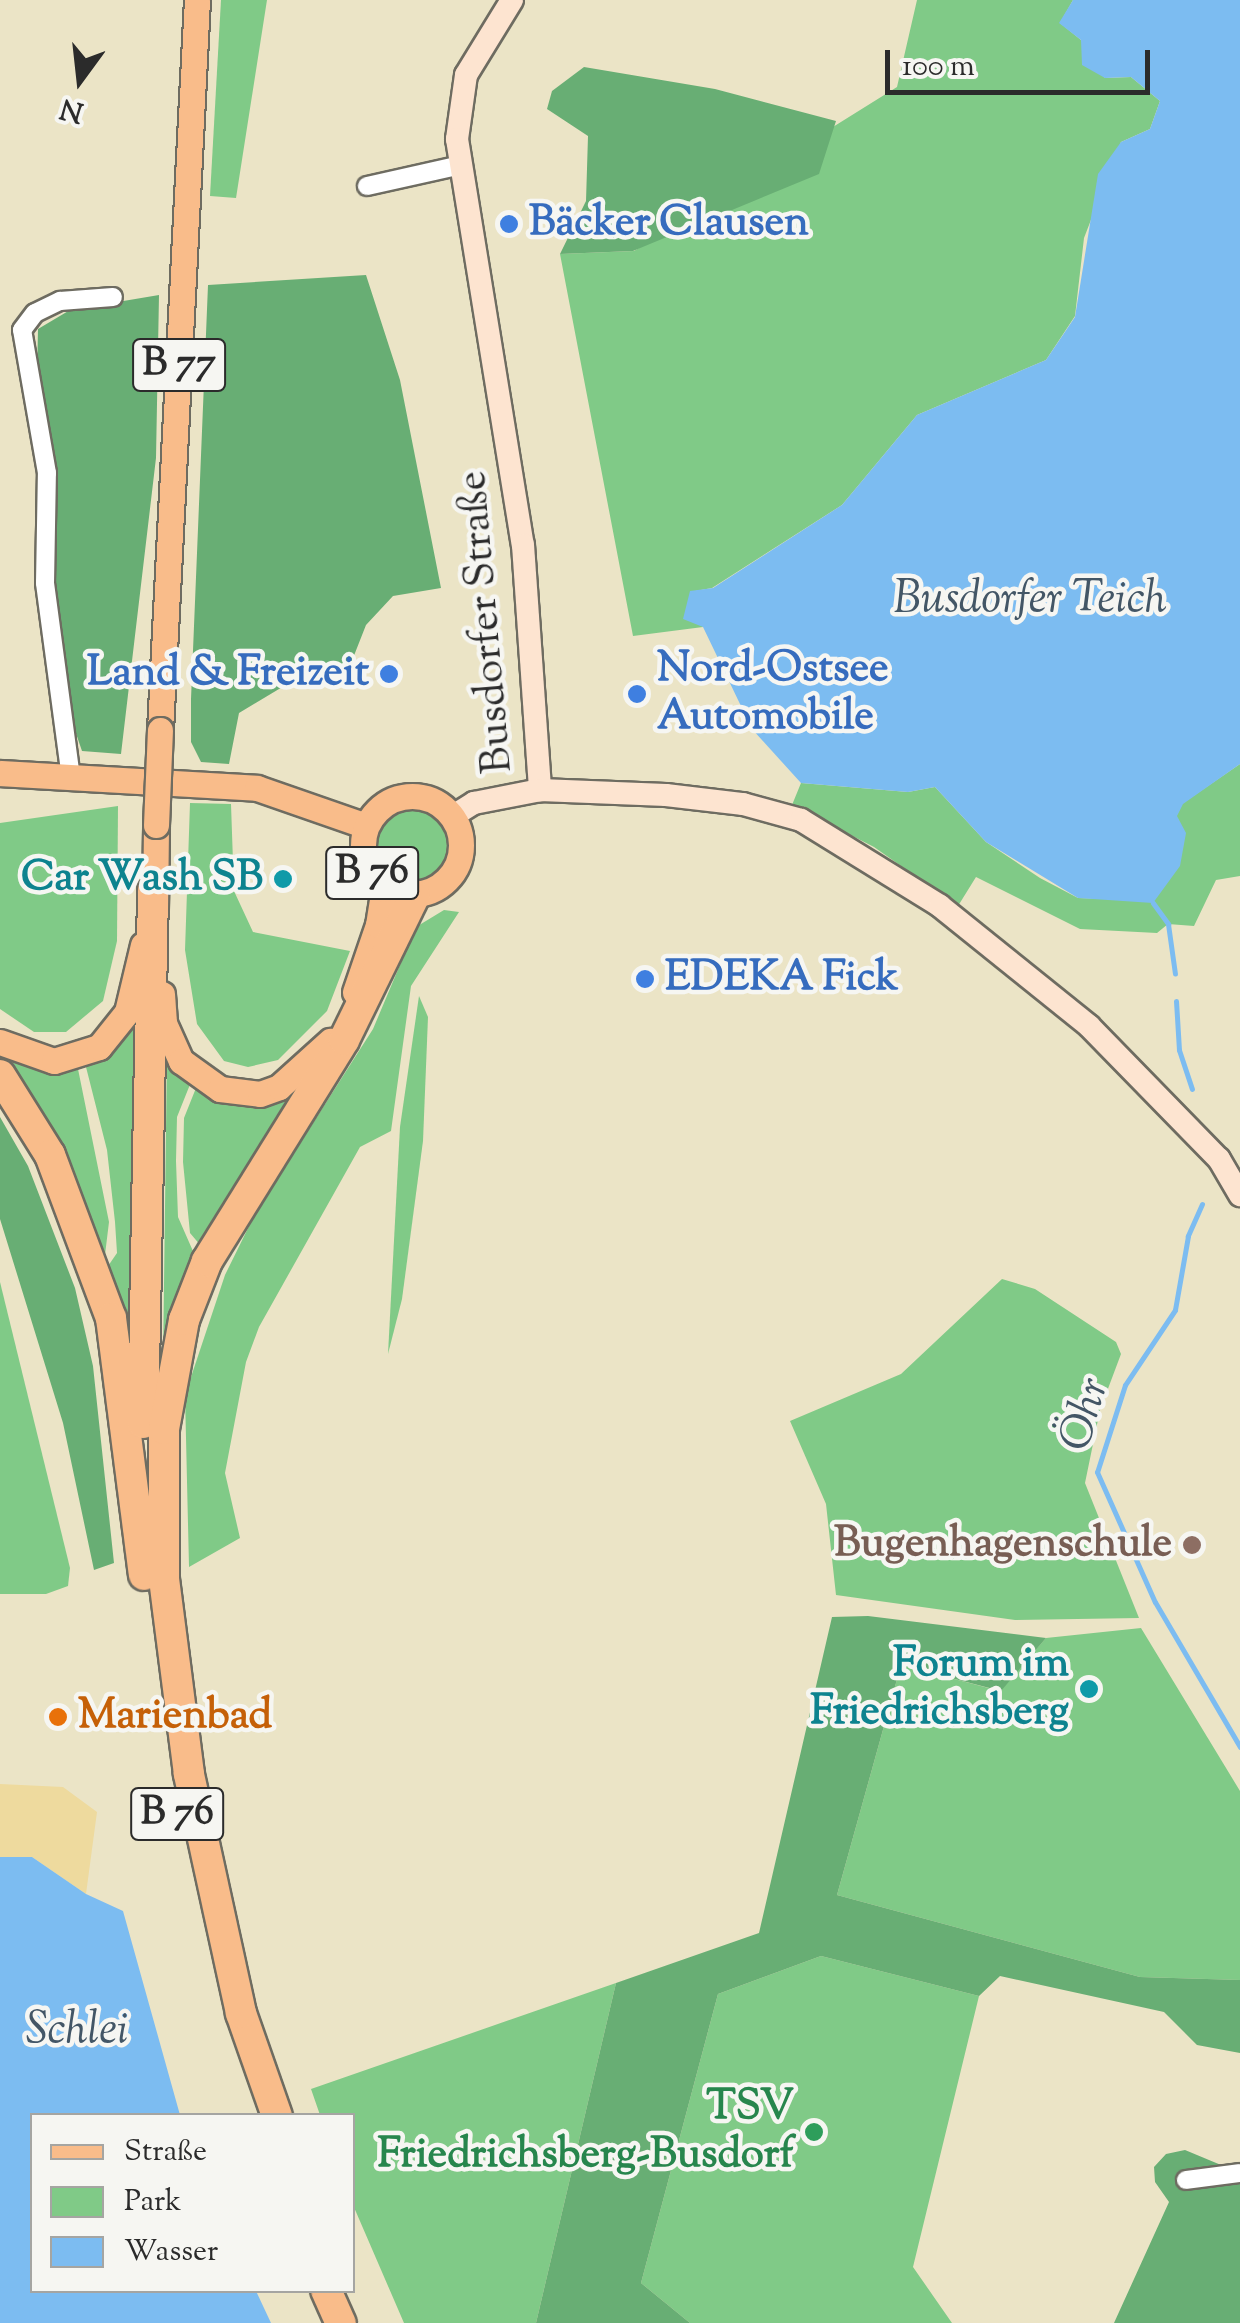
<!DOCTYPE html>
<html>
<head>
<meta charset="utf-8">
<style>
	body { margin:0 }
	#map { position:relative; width:1240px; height:2323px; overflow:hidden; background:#ebe4c6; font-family:"Sorts Mill Goudy",serif }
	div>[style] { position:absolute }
	.green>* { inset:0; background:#80ca87 }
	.round { border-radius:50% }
	.forest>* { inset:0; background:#68ae74 }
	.sand>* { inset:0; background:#eeda9e }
	.water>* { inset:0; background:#7cbcf1 }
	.stream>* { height:5px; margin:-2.5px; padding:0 2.5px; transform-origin:2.5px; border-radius:2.5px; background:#7cbcf1 }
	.roads { filter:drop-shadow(2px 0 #6e6c61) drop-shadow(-2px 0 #6e6c61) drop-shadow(0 2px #6e6c61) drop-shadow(0 -2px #6e6c61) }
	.street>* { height:18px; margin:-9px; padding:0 9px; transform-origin:9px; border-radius:9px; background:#fff }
	.secondary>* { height:22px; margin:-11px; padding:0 11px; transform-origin:11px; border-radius:11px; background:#fde4d0 }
	.primary>* { height:25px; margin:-12.5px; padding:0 12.5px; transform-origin:12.5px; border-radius:12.5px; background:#f9bc8a }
	.primary>.ring { margin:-12.5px; padding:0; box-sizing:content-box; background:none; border:25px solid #f9bc8a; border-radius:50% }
	.highway>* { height:30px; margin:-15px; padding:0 15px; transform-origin:15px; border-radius:15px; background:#f9bc8a }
	.bridges { filter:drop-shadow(2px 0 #6e6c61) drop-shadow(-2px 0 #6e6c61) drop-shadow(0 2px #6e6c61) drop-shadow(0 -2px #6e6c61) }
	.primary-bridge>* { height:25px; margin:-12.5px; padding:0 12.5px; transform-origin:12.5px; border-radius:12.5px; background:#f9bc8a }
	.dots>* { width:28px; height:28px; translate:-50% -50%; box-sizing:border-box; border:5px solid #f6f6f2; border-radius:50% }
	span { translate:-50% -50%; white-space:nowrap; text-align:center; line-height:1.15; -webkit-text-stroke:9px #f6f6f2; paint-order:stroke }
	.shield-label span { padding:2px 8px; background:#f6f6f2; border:2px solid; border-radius:8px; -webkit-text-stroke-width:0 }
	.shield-label { font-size:40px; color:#2b2b2b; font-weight:700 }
	.shop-label { font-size:42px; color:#366cbe; font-weight:700 }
	.left { translate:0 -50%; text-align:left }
	.right { translate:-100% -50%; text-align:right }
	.street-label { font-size:42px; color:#2b2b2b }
	.culture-label { font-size:42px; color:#0d838f; font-weight:700 }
	.education-label { font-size:42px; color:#785e54; font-weight:700 }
	.food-label { font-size:42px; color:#c56008; font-weight:700 }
	.leisure-label { font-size:42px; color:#27864d; font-weight:700 }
	.water-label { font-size:45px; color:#435666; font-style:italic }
	.legend { position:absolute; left:30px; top:2113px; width:325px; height:180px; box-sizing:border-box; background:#f6f6f2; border:2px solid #a5a5a2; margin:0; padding:12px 18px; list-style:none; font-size:30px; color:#2b2b2b }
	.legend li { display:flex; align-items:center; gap:20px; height:50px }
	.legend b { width:50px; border:2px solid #a5a5a2 }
	.north { position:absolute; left:30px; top:30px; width:100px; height:100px; -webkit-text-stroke:8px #f6f6f2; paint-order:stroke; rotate:195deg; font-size:28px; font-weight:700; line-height:40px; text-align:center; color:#2b2b2b }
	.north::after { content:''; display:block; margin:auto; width:35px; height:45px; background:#2b2b2b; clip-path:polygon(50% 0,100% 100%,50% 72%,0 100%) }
	.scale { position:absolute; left:885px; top:50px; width:265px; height:45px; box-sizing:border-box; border:5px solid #2b2b2b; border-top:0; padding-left:12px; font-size:30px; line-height:35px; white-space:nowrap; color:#2b2b2b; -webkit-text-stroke:8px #f6f6f2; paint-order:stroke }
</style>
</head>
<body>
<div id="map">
	<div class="green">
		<i style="clip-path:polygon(221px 0,267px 0,236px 198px,210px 196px)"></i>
		<i style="clip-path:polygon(917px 0,1073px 0,1060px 23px,1081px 40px,1105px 78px,1131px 77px,1160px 101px,1150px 129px,1121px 142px,1084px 238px,1075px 316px,1046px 360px,917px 415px,842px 505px,712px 588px,690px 592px,703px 627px,633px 636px,560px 254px,634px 251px,897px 87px)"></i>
		<i style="clip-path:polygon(1240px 764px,1240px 876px,1216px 880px,1194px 926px,1168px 924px,1157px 933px,1080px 929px,976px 877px,958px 906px,874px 847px,792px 805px,801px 783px,908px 792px,935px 787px,986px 842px,1040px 878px,1078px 898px,1108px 899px,1183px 803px)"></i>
		<i style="clip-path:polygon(190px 803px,231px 804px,234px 891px,253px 932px,350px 951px,327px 1011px,278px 1060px,248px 1067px,224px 1061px,197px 1024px,185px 950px)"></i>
		<i style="clip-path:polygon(118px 806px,117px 941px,103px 1001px,66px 1032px,34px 1032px,0 1009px,0 823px)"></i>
		<i class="round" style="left:374px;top:807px;width:76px;height:76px"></i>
		<i style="clip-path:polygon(444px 910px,459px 912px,411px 986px,391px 1131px,360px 1147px,259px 1327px,246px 1362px,225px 1473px,240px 1538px,189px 1567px,185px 1395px,225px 1275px,255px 1214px,373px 1029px,416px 927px)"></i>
		<i style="clip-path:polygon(419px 996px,428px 1017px,423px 1141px,402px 1299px,388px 1354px,400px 1127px)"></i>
		<i style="clip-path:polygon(138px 1009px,133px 1100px,129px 1361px,106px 1269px,117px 1253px,115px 1222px,107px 1150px,86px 1067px,112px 1048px)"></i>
		<i style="clip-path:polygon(167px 1052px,191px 1082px,177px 1117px,176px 1161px,178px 1217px,196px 1258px,163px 1362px)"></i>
		<i style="clip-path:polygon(0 1053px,25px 1066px,78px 1069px,109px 1222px,104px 1263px)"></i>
		<i style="clip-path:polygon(196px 1088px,222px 1100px,280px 1098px,300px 1090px,201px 1246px,190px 1233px,183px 1162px,184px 1118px)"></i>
		<i style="clip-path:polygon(1002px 1279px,1035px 1289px,1116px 1342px,1121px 1354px,1100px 1410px,1085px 1483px,1139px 1618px,1015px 1620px,836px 1595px,826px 1504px,790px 1421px,901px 1374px)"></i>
		<i style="clip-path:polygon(0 1282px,70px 1568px,68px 1586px,46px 1594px,0 1594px)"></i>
		<i style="clip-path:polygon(1141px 1628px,1240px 1791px,1240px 1980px,1140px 1977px,837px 1895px,901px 1665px,1000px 1691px,1046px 1638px)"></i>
		<i style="clip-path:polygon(821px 1956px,979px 1996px,913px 2267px,952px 2323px,690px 2323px,641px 2283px,718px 1994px)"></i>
		<i style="clip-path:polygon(616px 1983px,536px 2323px,404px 2323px,353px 2205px,352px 2116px,320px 2115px,311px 2089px)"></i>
	</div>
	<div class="forest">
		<i style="clip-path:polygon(584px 67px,715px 89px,836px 121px,819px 174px,633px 251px,560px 254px,586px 201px,588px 136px,547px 109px,552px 91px)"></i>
		<i style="clip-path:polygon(366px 275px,400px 380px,441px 588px,393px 596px,366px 625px,344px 681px,304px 674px,239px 713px,229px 764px,201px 762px,191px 742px,191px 699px,208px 285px)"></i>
		<i style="clip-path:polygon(159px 295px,156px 458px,121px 754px,82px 751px,69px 713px,52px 584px,57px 473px,37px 376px,38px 329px,70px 310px)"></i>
		<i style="clip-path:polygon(0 1117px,28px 1166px,75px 1288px,93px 1366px,114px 1563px,94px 1570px,63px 1423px,0 1219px)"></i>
		<i style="clip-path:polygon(868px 1616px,1046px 1638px,1001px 1691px,901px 1665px,837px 1895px,1140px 1977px,1240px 1980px,1240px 2053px,1197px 2045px,1164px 2012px,1000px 1976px,979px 1996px,821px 1956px,718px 1994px,641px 2283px,690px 2323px,536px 2323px,616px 1983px,759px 1933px,832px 1617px)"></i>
		<i style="clip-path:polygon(1185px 2150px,1221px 2165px,1240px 2162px,1240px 2323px,1114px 2323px,1169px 2202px,1155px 2182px,1154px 2167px,1166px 2154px)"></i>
	</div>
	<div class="sand">
		<i style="clip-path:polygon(0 1784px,63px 1787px,97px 1812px,86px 1894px,32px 1857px,0 1857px)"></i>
	</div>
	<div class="water">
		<i style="clip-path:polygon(1073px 0,1240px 0,1240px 764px,1183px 804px,1177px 816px,1186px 833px,1180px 866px,1153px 903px,1078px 898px,986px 842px,935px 787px,908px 792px,801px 783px,752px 729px,703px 627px,683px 619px,690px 591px,713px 588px,842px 505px,917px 415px,1046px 360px,1075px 317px,1098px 174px,1121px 142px,1150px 129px,1160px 101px,1131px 77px,1105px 78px,1082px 65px,1081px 40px,1059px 23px)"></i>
		<i style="clip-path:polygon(0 1857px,32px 1857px,86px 1894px,123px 1911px,180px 2115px,32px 2116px,32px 2290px,256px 2291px,271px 2323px,0 2323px)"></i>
	</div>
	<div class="stream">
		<i style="left:1153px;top:903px;width:26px;rotate:54deg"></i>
		<i style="left:1168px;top:924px;width:50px;rotate:82deg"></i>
		<i style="left:1176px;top:1001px;width:49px;rotate:86.5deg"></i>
		<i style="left:1179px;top:1050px;width:41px;rotate:71.6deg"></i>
		<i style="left:1202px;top:1204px;width:35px;rotate:114deg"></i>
		<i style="left:1188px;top:1236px;width:75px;rotate:100deg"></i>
		<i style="left:1175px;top:1310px;width:90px;rotate:123.7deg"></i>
		<i style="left:1125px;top:1385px;width:91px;rotate:107.8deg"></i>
		<i style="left:1097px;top:1472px;width:142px;rotate:66deg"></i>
		<i style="left:1155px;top:1602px;width:168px;rotate:59.6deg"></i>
	</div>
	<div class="roads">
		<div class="street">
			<i style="left:367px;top:186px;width:96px;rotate:-12.6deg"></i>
			<i style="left:71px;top:778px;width:197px;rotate:-97.6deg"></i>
			<i style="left:45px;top:583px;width:110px;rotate:-89deg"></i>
			<i style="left:47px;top:473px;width:145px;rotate:-99.9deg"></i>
			<i style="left:22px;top:330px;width:21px;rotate:-53deg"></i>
			<i style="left:35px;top:313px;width:28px;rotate:-26deg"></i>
			<i style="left:60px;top:301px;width:53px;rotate:-4.3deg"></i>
			<i style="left:1186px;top:2180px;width:54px;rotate:-7.4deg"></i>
		</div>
		<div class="secondary">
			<i style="left:512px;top:0;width:88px;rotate:121.5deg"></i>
			<i style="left:466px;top:75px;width:65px;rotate:98deg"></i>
			<i style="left:457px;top:139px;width:411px;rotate:80.8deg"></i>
			<i style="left:523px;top:545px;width:246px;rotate:86deg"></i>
			<i style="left:453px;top:816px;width:25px;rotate:-32deg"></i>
			<i style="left:474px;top:803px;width:67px;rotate:-11.1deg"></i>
			<i style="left:540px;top:790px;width:126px;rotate:2.3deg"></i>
			<i style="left:666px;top:795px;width:78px;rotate:6.7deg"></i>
			<i style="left:743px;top:804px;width:60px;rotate:15.4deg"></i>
			<i style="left:801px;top:820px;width:163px;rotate:31.7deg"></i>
			<i style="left:940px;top:906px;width:191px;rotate:38.8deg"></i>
			<i style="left:1089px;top:1026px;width:186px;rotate:45.7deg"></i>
			<i style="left:1219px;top:1159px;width:42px;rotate:59.7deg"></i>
		</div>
		<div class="primary">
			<i style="left:160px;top:730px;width:731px;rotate:-87.1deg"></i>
			<i style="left:0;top:773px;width:257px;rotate:3.3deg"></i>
			<i style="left:257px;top:788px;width:115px;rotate:19.2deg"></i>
			<i class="ring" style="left:363px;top:796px;width:73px;height:73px"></i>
			<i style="left:155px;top:910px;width:85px;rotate:-89.3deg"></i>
			<i style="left:355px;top:992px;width:71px;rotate:-71.1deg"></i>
			<i style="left:378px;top:925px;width:36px;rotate:-81deg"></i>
			<i style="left:384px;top:889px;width:9px;rotate:-126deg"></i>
			<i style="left:162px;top:994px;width:29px;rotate:86deg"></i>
			<i style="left:164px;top:1023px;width:42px;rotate:65.9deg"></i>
			<i style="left:181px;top:1061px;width:48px;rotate:35.7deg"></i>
			<i style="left:220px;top:1089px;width:40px;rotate:7.1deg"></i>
			<i style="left:260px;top:1094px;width:20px;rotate:-20deg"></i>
			<i style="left:279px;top:1087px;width:69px;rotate:-42deg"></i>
			<i style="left:0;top:1042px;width:57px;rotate:19.4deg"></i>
			<i style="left:54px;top:1061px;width:47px;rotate:-17.3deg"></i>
			<i style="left:99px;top:1047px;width:45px;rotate:-51.3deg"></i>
			<i style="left:127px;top:1012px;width:69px;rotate:-76.6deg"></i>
		</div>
		<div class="highway">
			<i style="left:0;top:1075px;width:94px;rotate:58deg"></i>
			<i style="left:50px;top:1155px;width:174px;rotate:69.5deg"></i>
			<i style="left:111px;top:1318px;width:259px;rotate:82.7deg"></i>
			<i style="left:143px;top:1423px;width:532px;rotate:-88.92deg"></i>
			<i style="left:277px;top:2116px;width:109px;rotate:-109.3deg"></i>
			<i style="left:241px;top:2013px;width:245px;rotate:-102.3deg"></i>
			<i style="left:189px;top:1774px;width:197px;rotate:-97.3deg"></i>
			<i style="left:164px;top:1579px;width:150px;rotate:-90deg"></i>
			<i style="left:164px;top:1429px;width:111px;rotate:-79.6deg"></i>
			<i style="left:184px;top:1320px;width:63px;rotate:-68.7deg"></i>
			<i style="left:207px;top:1261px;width:260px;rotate:-58.2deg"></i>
			<i style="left:344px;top:1040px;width:161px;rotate:-63.9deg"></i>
			<i style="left:326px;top:2290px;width:36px;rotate:66deg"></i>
		</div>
	</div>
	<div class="bridges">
		<div class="primary-bridge">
			<i style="left:156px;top:825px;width:95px;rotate:-87.6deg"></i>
		</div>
	</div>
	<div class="dots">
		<i style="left:509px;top:224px;background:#3f7fe0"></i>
		<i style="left:389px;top:674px;background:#3f7fe0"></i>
		<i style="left:637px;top:694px;background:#3f7fe0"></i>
		<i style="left:283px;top:879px;background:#0f9aa8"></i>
		<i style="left:645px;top:979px;background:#3f7fe0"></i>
		<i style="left:1192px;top:1545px;background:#8d6e63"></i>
		<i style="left:1089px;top:1689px;background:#0f9aa8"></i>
		<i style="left:58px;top:1717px;background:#e8710a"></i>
		<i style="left:814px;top:2132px;background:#2e9e5b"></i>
	</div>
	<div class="shield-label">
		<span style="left:179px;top:365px">B 77</span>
		<span style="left:372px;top:873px">B 76</span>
		<span style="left:177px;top:1814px">B 76</span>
	</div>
	<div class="shop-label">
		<span class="left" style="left:529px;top:224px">Bäcker Clausen</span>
		<span class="left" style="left:657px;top:694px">Nord-Ostsee<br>Automobile</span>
		<span class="right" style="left:369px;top:674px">Land &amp; Freizeit</span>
		<span class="left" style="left:665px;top:979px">EDEKA Fick</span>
	</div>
	<div class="street-label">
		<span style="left:487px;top:622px;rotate:-95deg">Busdorfer Straße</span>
	</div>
	<div class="culture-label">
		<span class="right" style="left:263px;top:879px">Car Wash SB</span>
		<span class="right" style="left:1069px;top:1689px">Forum im<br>Friedrichsberg</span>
	</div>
	<div class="education-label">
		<span class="right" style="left:1172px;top:1545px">Bugenhagenschule</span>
	</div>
	<div class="food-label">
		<span class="left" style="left:78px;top:1717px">Marienbad</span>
	</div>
	<div class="leisure-label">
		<span class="right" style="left:794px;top:2132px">TSV<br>Friedrichsberg-Busdorf</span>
	</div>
	<div class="water-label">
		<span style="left:1030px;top:601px">Busdorfer Teich</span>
		<span style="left:1087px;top:1415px;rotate:-73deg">Öhr</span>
		<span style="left:77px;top:2032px">Schlei</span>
	</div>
	<ul class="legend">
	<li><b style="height:12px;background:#f9bc8a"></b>Straße</li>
	<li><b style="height:28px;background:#80ca87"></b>Park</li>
	<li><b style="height:28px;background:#7cbcf1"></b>Wasser</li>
	</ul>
	<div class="north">N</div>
	<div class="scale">100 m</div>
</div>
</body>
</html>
